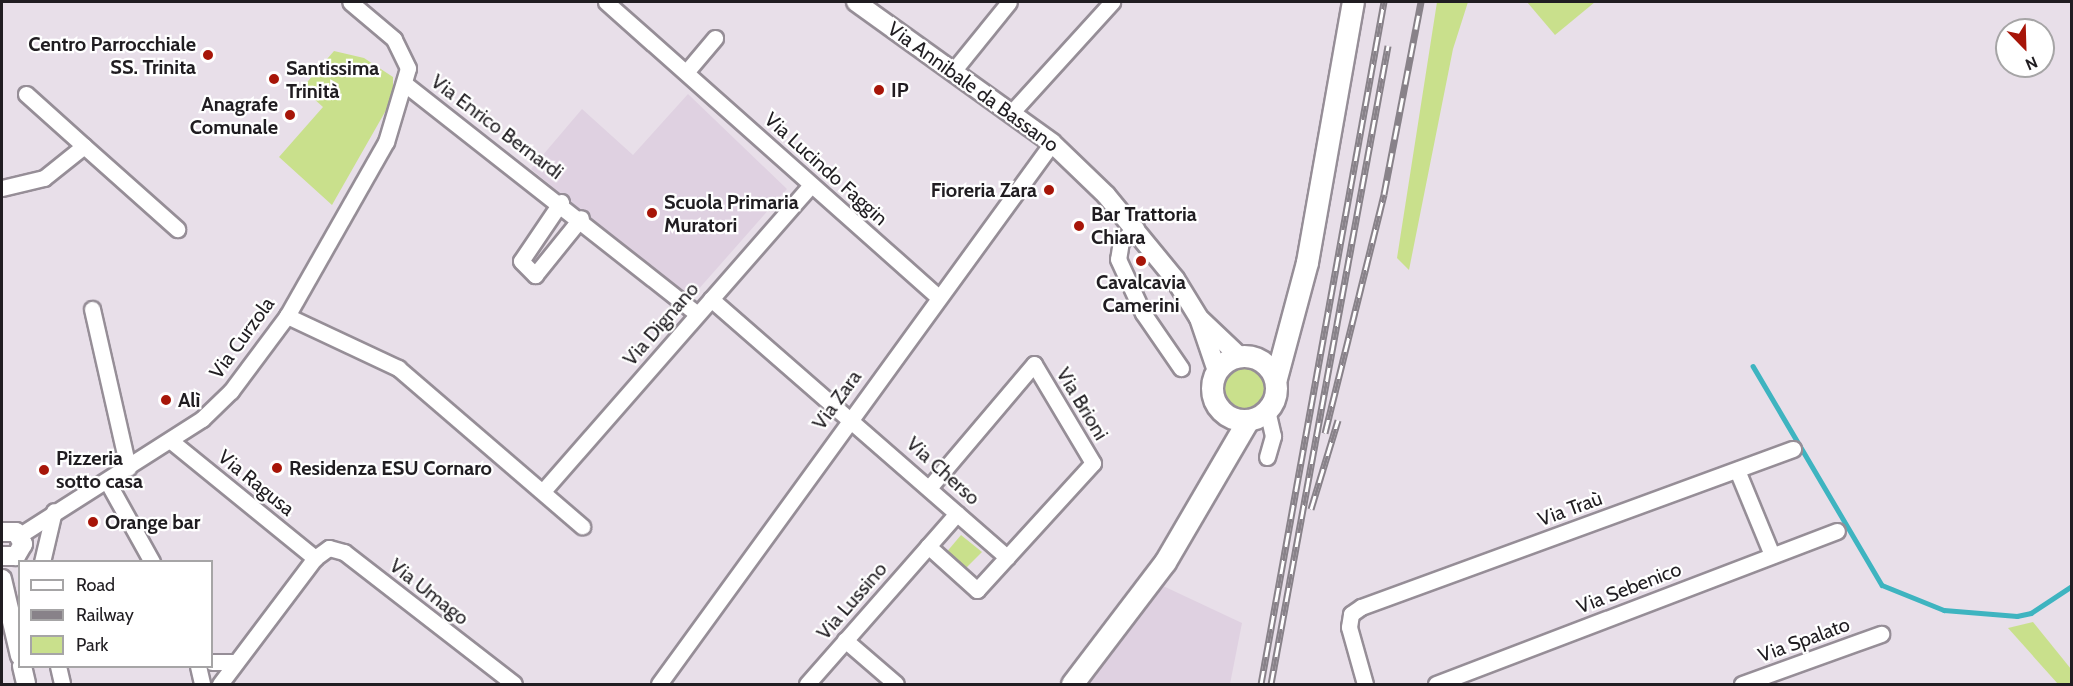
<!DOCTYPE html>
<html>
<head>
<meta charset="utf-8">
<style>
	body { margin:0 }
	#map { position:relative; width:2073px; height:686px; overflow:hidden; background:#e8dfe9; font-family:Cabin,sans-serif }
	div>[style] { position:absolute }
	.built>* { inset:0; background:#dfd1e1 }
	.green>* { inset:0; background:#c9e08c }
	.round { border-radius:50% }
	.stream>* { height:4.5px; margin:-2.25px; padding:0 2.25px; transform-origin:2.25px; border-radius:2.25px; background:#3eb4c0 }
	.roads { filter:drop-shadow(2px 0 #968e97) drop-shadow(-2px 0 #968e97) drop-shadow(0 2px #968e97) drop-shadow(0 -2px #968e97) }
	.minor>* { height:15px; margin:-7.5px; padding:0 7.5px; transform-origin:7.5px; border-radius:7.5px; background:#fff }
	.tertiary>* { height:18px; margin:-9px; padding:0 9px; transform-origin:9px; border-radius:9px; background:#fff }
	.secondary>* { height:21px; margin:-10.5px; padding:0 10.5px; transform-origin:10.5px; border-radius:10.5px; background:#fff }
	.secondary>.ring { margin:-10.5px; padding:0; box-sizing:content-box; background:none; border:21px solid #fff; border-radius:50% }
	.rail>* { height:7px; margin-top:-3.5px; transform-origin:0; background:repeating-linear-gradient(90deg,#fff 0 14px,#888289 0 28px); box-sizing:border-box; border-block:2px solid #888289 }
	.dots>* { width:16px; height:16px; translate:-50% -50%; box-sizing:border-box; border:3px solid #fff; border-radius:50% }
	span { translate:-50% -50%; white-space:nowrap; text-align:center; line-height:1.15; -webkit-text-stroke:4.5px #fff; paint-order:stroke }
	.poi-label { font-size:20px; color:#201d21; font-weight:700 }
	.right { translate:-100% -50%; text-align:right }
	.left { translate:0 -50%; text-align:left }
	.street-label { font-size:20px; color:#201d21 }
	.frame { position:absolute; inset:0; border:3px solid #201d21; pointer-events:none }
	.legend { position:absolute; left:18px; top:560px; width:195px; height:108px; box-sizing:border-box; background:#fff; border:2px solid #a6a5a6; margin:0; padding:8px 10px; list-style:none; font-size:18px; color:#201d21 }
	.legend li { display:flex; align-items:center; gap:12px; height:30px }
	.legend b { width:30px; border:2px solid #a6a5a6 }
	.north { position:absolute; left:1995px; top:18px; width:60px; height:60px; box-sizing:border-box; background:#fff; border:2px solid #a6a5a6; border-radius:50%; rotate:157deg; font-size:16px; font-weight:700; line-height:24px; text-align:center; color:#201d21 }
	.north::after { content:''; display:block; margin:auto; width:21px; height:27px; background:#a71508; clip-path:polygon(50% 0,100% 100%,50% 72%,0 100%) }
</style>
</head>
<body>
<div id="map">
	<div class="built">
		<i style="clip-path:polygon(688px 94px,787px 189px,689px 300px,531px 169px,582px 109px,633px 155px)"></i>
		<i style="clip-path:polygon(1161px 585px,1242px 623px,1230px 684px,1087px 684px)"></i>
	</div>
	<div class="green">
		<i style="clip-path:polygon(1437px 2px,1468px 2px,1453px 49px,1409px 270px,1397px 258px)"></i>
		<i style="clip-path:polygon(1527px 2px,1595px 2px,1555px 35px)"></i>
		<i style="clip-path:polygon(334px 51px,364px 58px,393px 77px,393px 98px,332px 205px,279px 157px,323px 107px,302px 88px)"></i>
		<i class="round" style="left:1222px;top:366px;width:44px;height:44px"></i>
		<i style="clip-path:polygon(961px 535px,982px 552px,964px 570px,945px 554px)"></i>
		<i style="clip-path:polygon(2033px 622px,2071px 669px,2071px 684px,2058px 684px,2008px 628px)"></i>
	</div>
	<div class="stream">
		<i style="left:1753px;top:366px;width:254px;rotate:59.5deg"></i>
		<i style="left:1882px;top:585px;width:67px;rotate:22deg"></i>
		<i style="left:1944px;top:610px;width:73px;rotate:4.7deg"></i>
		<i style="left:2017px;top:616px;width:14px;rotate:-12deg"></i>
		<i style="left:2031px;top:613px;width:49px;rotate:-33.4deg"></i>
	</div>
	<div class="roads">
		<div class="minor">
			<i style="left:606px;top:2px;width:444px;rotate:41.6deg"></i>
			<i style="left:688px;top:70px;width:42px;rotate:-49.8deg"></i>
			<i style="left:954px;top:70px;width:87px;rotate:-51deg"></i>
			<i style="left:405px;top:84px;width:370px;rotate:38.2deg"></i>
			<i style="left:1012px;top:112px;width:149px;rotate:-47.7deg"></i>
			<i style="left:84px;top:146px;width:125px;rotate:41.7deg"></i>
			<i style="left:2px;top:188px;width:43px;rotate:-13.4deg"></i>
			<i style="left:44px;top:178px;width:51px;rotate:-38.7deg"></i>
			<i style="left:84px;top:146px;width:78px;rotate:-138.1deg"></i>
			<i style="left:561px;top:202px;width:71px;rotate:124.1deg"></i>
			<i style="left:521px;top:261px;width:20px;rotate:45deg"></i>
			<i style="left:535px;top:275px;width:73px;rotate:-51.1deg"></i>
			<i style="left:1136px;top:228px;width:20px;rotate:139deg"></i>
			<i style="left:1121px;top:241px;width:18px;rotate:99deg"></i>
			<i style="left:1118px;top:259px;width:60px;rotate:65.2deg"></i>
			<i style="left:1143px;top:313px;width:67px;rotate:55.4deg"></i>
			<i style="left:711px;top:299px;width:393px;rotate:41.1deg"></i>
			<i style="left:92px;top:309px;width:163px;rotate:77.2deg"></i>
			<i style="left:287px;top:316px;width:123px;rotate:25.1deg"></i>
			<i style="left:398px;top:368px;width:243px;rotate:40.7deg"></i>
			<i style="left:171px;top:441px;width:186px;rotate:39.1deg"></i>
			<i style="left:1267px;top:457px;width:22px;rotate:-74deg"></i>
			<i style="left:1273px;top:436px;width:26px;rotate:-103deg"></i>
			<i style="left:1737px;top:470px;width:92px;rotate:67.6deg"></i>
			<i style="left:107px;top:481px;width:93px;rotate:60.9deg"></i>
			<i style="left:544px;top:490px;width:405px;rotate:-48.8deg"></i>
			<i style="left:20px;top:535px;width:216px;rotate:-32.5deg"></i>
			<i style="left:202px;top:419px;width:40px;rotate:-44deg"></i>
			<i style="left:231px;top:391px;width:94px;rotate:-53.3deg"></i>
			<i style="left:287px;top:316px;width:200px;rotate:-60.4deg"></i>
			<i style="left:386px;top:142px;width:77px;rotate:-73.4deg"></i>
			<i style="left:408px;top:68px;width:32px;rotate:-116deg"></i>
			<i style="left:394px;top:39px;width:57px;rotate:-139.9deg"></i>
			<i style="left:928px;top:546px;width:66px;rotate:41.9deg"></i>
			<i style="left:977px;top:590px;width:172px;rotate:-47.6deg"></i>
			<i style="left:1093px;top:463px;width:115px;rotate:-120.8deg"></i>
			<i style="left:1034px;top:364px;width:162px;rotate:130.3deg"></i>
			<i style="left:42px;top:562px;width:52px;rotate:-76.8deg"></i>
			<i style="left:845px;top:640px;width:67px;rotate:40.8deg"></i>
			<i style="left:212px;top:662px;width:24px"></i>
			<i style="left:58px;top:666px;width:18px;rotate:77deg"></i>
			<i style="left:198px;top:666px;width:18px;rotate:77deg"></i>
			<i style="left:220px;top:684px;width:158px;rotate:-53deg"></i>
			<i style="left:315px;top:558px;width:17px;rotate:-36deg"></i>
			<i style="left:329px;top:548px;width:16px;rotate:15deg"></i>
			<i style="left:344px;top:552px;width:215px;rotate:37.8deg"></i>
			<i style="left:659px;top:684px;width:669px;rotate:-54deg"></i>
			<i style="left:807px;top:684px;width:227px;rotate:-48.7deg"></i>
			<i style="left:1365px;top:684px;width:59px;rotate:-105.7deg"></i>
			<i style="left:1349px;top:627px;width:13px;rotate:-81deg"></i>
			<i style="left:1351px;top:614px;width:12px;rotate:-35deg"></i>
			<i style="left:1361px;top:607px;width:460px;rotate:-20.1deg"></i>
			<i style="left:1436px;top:684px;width:429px;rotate:-20.9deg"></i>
			<i style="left:1742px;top:684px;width:148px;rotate:-19.8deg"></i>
		</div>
		<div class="tertiary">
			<i style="left:856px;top:2px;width:241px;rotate:35.7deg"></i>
			<i style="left:1052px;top:143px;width:75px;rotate:43.9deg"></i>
			<i style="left:1106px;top:195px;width:109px;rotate:50.6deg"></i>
			<i style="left:1175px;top:279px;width:46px;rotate:58.4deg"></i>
			<i style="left:1199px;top:318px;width:56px;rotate:71.2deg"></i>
			<i style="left:1201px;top:320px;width:52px;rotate:43.5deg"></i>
			<i style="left:2px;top:532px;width:14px"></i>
			<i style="left:16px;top:532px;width:14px;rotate:60deg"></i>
			<i style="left:23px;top:544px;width:14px;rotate:120deg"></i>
			<i style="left:16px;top:556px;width:14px;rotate:180deg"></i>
			<i style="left:2px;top:579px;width:79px;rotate:76.8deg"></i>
			<i style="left:22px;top:666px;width:18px;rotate:77deg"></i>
		</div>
		<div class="secondary">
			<i class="ring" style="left:1212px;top:356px;width:43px;height:43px"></i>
			<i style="left:1276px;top:378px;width:120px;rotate:-75deg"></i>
			<i style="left:1307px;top:262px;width:264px;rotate:-80deg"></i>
			<i style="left:1072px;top:684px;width:153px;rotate:-52.7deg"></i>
			<i style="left:1165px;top:562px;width:164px;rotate:-59.7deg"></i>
		</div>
	</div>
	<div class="rail">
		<i style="left:1325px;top:433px;width:246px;rotate:-76.1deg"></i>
		<i style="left:1384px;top:194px;width:196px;rotate:-79.1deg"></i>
		<i style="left:1311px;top:509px;width:93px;rotate:-73.1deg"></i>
		<i style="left:1261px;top:684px;width:693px;rotate:-79.78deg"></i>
		<i style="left:1271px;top:684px;width:649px;rotate:-79.61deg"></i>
	</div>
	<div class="dots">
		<i style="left:208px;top:55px;background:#a71508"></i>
		<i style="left:274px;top:79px;background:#a71508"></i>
		<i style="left:879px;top:90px;background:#a71508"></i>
		<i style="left:290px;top:115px;background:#a71508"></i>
		<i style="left:1049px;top:190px;background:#a71508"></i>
		<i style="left:652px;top:213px;background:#a71508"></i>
		<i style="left:1079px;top:226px;background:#a71508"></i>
		<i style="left:1141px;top:261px;background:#a71508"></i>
		<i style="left:166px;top:400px;background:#a71508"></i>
		<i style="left:277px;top:468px;background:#a71508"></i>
		<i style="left:44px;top:470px;background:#a71508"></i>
		<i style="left:93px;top:522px;background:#a71508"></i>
	</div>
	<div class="poi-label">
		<span class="right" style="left:196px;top:56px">Centro Parrocchiale<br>SS. Trinita</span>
		<span class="left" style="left:286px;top:80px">Santissima<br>Trinità</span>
		<span class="left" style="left:891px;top:90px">IP</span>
		<span class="right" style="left:278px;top:116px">Anagrafe<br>Comunale</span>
		<span class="right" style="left:1037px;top:190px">Fioreria Zara</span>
		<span class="left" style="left:664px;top:214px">Scuola Primaria<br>Muratori</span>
		<span class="left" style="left:1091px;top:226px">Bar Trattoria<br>Chiara</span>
		<span style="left:1141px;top:294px">Cavalcavia<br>Camerini</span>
		<span class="left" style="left:178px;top:400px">Alì</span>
		<span class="left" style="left:56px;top:470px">Pizzeria<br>sotto casa</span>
		<span class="left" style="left:289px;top:468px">Residenza ESU Cornaro</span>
		<span class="left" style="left:105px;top:522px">Orange bar</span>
	</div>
	<div class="street-label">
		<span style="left:973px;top:87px;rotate:36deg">Via Annibale da Bassano</span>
		<span style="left:497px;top:127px;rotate:37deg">Via Enrico Bernardi</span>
		<span style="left:826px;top:169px;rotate:42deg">Via Lucindo Faggin</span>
		<span style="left:661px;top:324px;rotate:-49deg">Via Dignano</span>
		<span style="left:242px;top:338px;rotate:-54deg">Via Curzola</span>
		<span style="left:837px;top:400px;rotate:-54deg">Via Zara</span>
		<span style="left:1082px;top:404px;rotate:59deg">Via Brioni</span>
		<span style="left:943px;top:471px;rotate:42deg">Via Cherso</span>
		<span style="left:256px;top:483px;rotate:39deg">Via Ragusa</span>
		<span style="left:1570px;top:509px;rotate:-20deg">Via Traù</span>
		<span style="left:1629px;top:588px;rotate:-21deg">Via Sebenico</span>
		<span style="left:429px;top:592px;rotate:38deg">Via Umago</span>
		<span style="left:852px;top:601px;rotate:-49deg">Via Lussino</span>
		<span style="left:1804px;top:640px;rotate:-20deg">Via Spalato</span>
	</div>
	<div class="frame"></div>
	<ul class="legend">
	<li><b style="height:8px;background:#fff"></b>Road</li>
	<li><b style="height:8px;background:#888289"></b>Railway</li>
	<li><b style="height:16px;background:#c9e08c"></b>Park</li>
	</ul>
	<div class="north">N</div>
</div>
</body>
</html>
